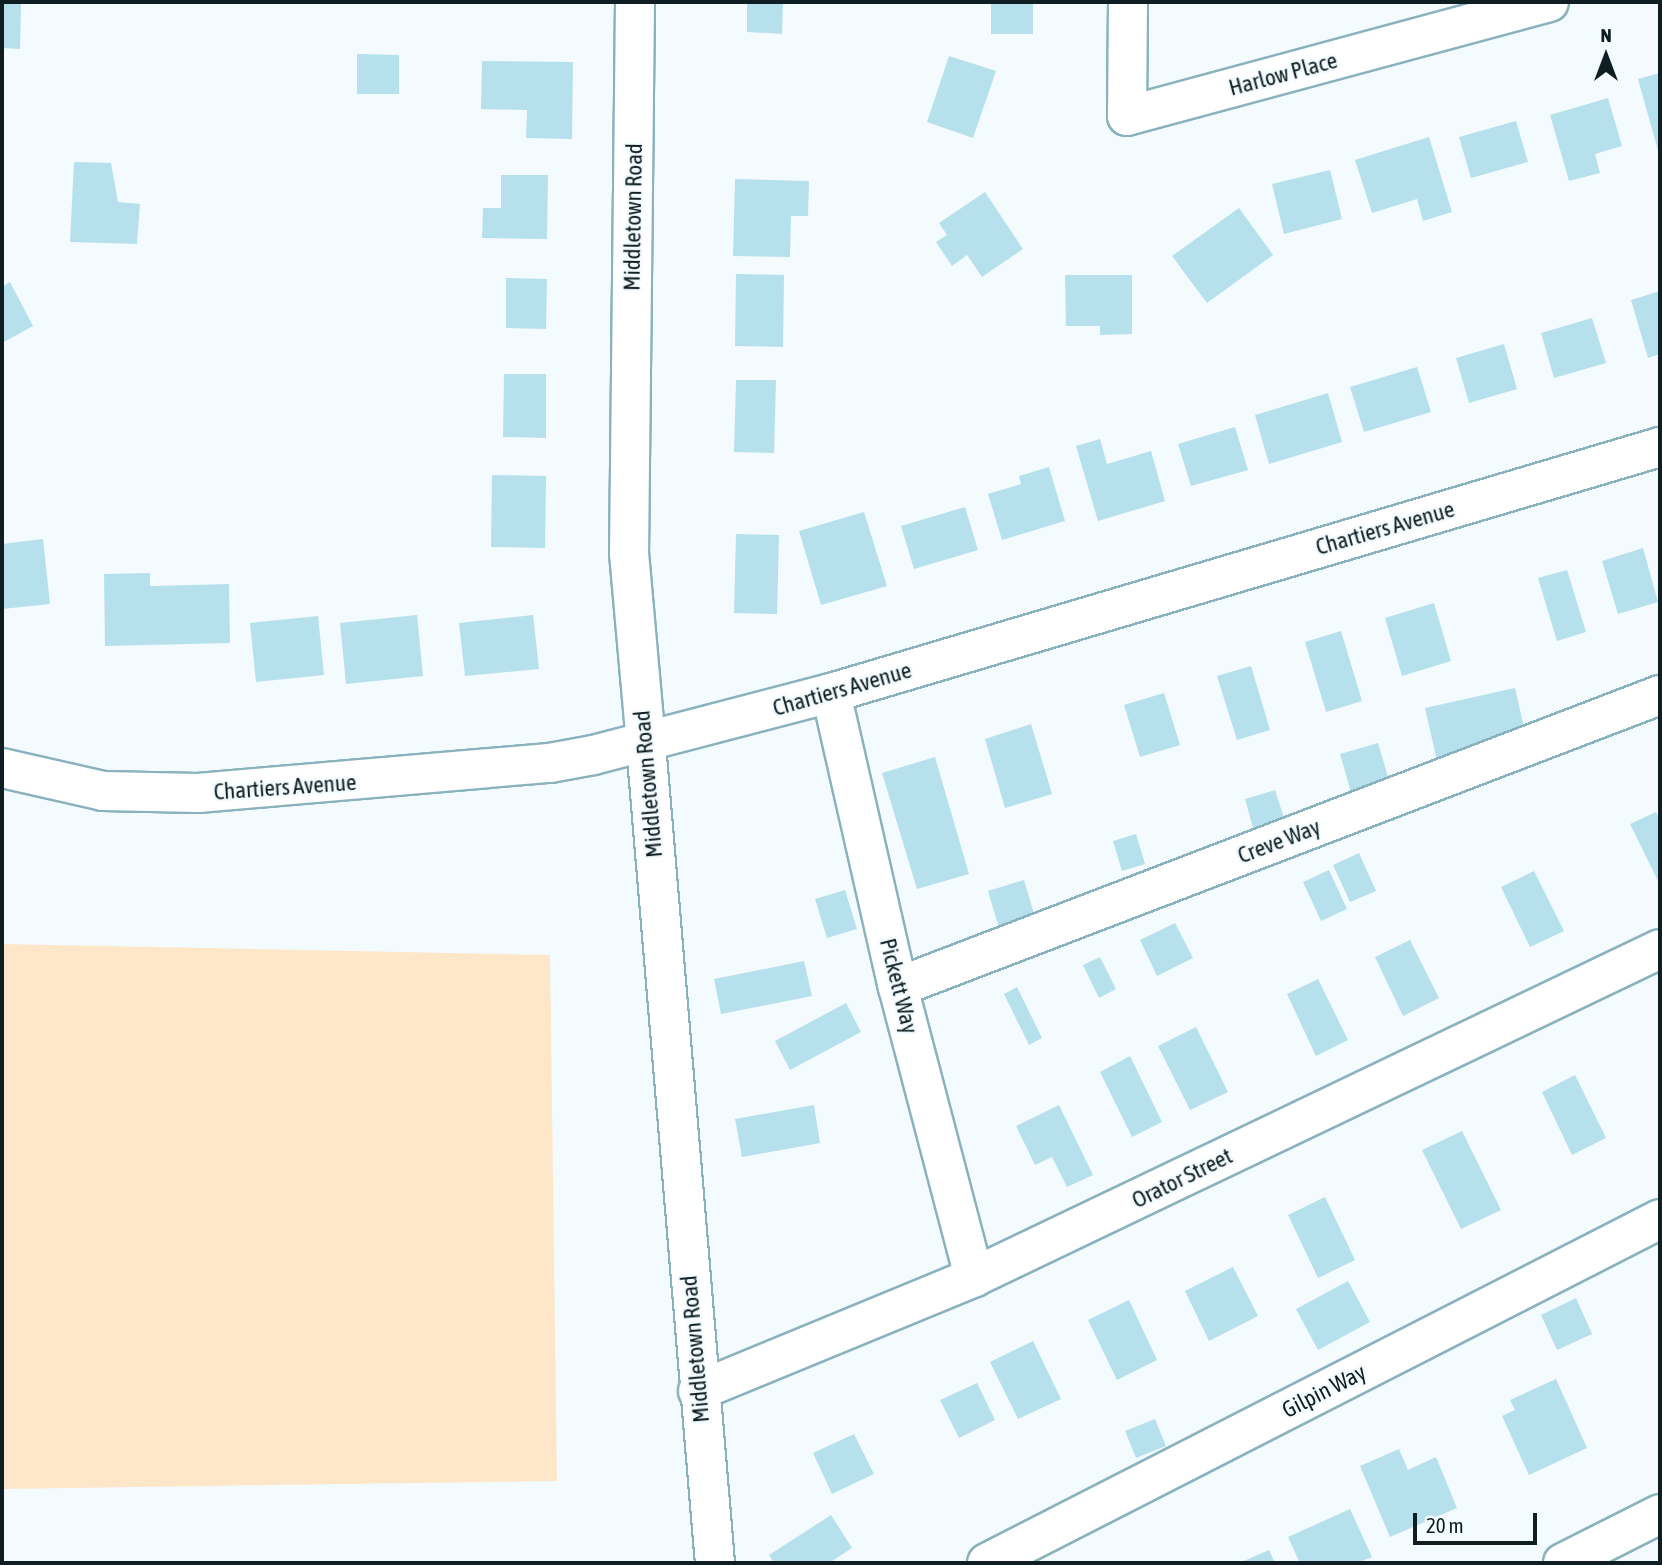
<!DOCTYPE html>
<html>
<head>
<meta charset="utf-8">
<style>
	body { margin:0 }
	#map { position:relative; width:1662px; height:1565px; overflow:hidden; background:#f3fbfe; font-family:"Asap Condensed",sans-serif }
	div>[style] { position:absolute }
	.green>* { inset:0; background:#fee7c8 }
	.building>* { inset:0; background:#b7e0ed }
	.roads { filter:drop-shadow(2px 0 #8ab2be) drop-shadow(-2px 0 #8ab2be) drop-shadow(0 2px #8ab2be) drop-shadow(0 -2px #8ab2be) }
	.street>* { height:38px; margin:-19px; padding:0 19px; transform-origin:19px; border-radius:19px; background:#fff }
	.secondary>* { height:38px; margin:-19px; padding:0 19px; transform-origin:19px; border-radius:19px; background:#fff }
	span { translate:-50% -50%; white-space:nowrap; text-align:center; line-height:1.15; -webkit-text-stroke:5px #f3fbfe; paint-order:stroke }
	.street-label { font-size:23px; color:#0e1e23 }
	.frame { position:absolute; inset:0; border:4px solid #0e1e23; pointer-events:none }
	.north { position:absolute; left:1571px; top:21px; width:70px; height:70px; -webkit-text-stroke:5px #f3fbfe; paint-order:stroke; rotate:0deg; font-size:19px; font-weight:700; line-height:28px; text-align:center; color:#0e1e23 }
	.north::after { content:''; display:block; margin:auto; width:24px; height:32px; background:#0e1e23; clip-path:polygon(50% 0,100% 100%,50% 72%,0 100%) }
	.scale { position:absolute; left:1413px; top:1513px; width:124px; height:32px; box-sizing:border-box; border:4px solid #0e1e23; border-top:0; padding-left:9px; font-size:21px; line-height:24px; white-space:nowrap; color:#0e1e23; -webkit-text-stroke:5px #f3fbfe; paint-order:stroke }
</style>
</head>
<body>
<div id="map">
	<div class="green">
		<i style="clip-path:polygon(2px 944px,550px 955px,557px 1481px,2px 1489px)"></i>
	</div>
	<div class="building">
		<i style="clip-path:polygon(2px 2px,21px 2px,20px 49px,2px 48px)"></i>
		<i style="clip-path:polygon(747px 2px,783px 2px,782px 34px,747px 32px)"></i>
		<i style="clip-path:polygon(991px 2px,1033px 2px,1033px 34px,991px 34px)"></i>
		<i style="clip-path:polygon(357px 54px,399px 55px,399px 94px,357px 94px)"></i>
		<i style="clip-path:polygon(949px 56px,996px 71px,973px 138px,927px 122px)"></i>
		<i style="clip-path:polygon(482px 61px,573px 62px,572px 139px,526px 138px,527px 110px,481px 109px)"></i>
		<i style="clip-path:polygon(1660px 73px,1660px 154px,1659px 154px,1638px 79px)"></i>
		<i style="clip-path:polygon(1608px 98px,1622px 146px,1595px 154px,1600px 173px,1569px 181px,1550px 115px)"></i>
		<i style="clip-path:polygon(1516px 121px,1528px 162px,1471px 178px,1459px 137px)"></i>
		<i style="clip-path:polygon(1429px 137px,1452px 212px,1423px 221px,1417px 199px,1372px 213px,1355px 160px)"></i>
		<i style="clip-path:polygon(74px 162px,111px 163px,118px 202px,140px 204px,137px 244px,70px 242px)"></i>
		<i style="clip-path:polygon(1330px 170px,1342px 219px,1284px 234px,1272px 184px)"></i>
		<i style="clip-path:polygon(501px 175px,548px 175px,547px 239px,482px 238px,483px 208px,501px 208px)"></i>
		<i style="clip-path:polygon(735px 179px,809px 181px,808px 216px,791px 216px,790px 257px,733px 256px)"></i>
		<i style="clip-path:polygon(985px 192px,1023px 249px,982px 277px,967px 255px,952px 266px,936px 242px,947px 235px,939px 223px)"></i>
		<i style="clip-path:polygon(1239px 208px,1273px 255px,1207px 303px,1172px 256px)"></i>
		<i style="clip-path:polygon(736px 274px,784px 275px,783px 347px,735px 346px)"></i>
		<i style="clip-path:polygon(1065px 275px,1132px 275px,1132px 334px,1100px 335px,1100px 326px,1066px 326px)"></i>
		<i style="clip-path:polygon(506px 278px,547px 279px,546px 329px,506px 328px)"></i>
		<i style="clip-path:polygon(10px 282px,33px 326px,2px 343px,2px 287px)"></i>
		<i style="clip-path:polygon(1660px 291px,1660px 354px,1648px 358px,1631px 300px)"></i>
		<i style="clip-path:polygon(1592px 318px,1606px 363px,1554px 378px,1541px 333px)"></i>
		<i style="clip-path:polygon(1504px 344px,1517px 389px,1469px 403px,1456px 358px)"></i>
		<i style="clip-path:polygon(1417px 367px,1431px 412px,1364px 432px,1350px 387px)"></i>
		<i style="clip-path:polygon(504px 374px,546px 374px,546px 438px,503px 437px)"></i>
		<i style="clip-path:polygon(736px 380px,776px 380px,774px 453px,734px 452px)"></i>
		<i style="clip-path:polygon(1328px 393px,1342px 442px,1269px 464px,1255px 415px)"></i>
		<i style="clip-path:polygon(1235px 427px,1248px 470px,1191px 486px,1178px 444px)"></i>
		<i style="clip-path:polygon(1100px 439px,1107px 464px,1151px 451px,1165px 501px,1098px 521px,1076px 446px)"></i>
		<i style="clip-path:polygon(1049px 467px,1065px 521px,1002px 540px,988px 494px,1021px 484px,1019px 476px)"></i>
		<i style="clip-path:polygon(492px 475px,546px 476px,545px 548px,491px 547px)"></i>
		<i style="clip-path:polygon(965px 507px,978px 550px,914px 569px,901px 526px)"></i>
		<i style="clip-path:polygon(864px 512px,887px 586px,821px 605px,799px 531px)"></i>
		<i style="clip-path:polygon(736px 534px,779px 535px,777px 614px,734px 613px)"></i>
		<i style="clip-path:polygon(43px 539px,50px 604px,2px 609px,2px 544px)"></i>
		<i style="clip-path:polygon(1643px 548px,1658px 602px,1618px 614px,1602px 561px)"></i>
		<i style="clip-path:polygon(1567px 570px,1586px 632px,1557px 641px,1538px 578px)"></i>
		<i style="clip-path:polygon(150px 573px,150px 586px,229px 584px,230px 643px,105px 646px,104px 574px)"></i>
		<i style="clip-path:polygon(1434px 603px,1451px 661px,1402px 676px,1385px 618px)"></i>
		<i style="clip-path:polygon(417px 615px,423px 676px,346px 684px,340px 623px)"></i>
		<i style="clip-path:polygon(533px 615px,539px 669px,465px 676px,459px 623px)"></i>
		<i style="clip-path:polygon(318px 616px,324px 675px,256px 682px,250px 623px)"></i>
		<i style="clip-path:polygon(1341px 631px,1362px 701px,1326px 712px,1305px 642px)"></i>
		<i style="clip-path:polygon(1251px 666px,1270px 730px,1237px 740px,1217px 676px)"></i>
		<i style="clip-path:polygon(1515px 688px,1528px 745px,1438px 765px,1425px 708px)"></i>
		<i style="clip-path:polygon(1164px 693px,1180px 745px,1140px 757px,1124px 705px)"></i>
		<i style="clip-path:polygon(1031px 724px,1052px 794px,1005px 808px,985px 739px)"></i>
		<i style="clip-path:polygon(1378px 743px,1389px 780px,1351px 792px,1340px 754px)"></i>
		<i style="clip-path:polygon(935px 757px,969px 874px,917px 889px,882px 773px)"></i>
		<i style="clip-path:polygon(1275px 790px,1284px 818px,1253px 828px,1245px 799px)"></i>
		<i style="clip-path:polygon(1656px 812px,1660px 820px,1660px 885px,1630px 824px)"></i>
		<i style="clip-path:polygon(1136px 834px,1145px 864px,1122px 871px,1113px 841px)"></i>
		<i style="clip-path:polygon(1359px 853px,1376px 891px,1350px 902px,1333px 865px)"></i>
		<i style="clip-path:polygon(1329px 870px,1347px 909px,1321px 921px,1303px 882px)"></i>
		<i style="clip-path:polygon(1534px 871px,1564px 931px,1530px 947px,1501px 887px)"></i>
		<i style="clip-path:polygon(1024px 880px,1035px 917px,999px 928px,988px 891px)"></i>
		<i style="clip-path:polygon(845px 890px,857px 929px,827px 938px,815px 899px)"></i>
		<i style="clip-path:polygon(1175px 923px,1193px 958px,1157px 976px,1140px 940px)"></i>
		<i style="clip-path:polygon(1410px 940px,1439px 998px,1403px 1016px,1375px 957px)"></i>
		<i style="clip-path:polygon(1100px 957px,1116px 989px,1099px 998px,1083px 965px)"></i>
		<i style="clip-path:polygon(804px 961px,812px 996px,721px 1014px,714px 979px)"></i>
		<i style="clip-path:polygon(1318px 979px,1348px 1040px,1316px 1056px,1287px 994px)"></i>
		<i style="clip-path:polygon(1017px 987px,1042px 1038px,1029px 1045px,1004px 994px)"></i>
		<i style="clip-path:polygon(846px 1003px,861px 1032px,790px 1070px,775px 1041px)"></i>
		<i style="clip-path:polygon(1196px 1027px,1228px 1092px,1190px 1110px,1158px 1046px)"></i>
		<i style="clip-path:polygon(1130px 1056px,1162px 1122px,1132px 1137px,1100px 1072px)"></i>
		<i style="clip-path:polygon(1575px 1075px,1606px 1138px,1572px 1155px,1542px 1092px)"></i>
		<i style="clip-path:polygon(814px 1105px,820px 1143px,742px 1157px,735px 1119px)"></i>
		<i style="clip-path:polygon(1059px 1105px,1093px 1175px,1067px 1187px,1052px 1157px,1035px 1165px,1016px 1126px)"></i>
		<i style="clip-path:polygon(1462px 1131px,1501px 1210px,1461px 1229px,1422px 1150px)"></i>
		<i style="clip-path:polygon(1325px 1197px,1355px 1260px,1318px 1278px,1288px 1215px)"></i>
		<i style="clip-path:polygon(1233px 1267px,1258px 1316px,1209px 1341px,1185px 1291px)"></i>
		<i style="clip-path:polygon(1348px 1281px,1370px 1322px,1318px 1350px,1296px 1309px)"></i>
		<i style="clip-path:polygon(1576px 1298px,1592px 1334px,1557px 1350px,1541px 1315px)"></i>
		<i style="clip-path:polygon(1129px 1300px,1157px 1360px,1117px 1380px,1088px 1320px)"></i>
		<i style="clip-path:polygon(1033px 1341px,1061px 1399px,1018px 1419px,990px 1362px)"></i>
		<i style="clip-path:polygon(1556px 1379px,1587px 1448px,1529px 1475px,1502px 1416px,1515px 1410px,1510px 1400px)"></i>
		<i style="clip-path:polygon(977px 1383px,995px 1420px,959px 1438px,940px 1400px)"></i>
		<i style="clip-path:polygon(1155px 1419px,1166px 1446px,1136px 1458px,1125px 1431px)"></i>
		<i style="clip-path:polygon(854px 1434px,874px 1474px,832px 1494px,813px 1453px)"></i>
		<i style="clip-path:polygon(1399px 1449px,1408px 1470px,1436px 1457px,1457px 1508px,1390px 1537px,1360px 1466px)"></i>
		<i style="clip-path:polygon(1350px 1509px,1372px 1557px,1357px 1563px,1300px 1563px,1288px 1537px)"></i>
		<i style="clip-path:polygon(831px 1515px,852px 1548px,829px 1563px,774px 1563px,769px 1555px)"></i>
		<i style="clip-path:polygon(1269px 1550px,1275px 1563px,1239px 1563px)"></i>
	</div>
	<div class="roads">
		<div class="street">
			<i style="left:635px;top:2px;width:551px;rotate:90.62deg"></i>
			<i style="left:629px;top:553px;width:193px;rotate:84.9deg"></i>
			<i style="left:1128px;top:2px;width:114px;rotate:90.5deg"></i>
			<i style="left:1127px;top:116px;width:437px;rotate:-15.1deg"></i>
			<i style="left:831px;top:693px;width:302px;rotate:77.2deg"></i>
			<i style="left:898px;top:987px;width:300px;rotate:75.3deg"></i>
			<i style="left:898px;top:987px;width:816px;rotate:-20.97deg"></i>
			<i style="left:698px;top:1391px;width:299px;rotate:-22.4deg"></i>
			<i style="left:974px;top:1277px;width:760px;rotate:-25.55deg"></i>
			<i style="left:987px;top:1563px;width:756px;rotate:-27.07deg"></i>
			<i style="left:1563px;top:1563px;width:109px;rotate:-26.8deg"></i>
		</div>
		<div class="secondary">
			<i style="left:646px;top:745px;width:821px;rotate:85.18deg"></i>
			<i style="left:2px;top:768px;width:104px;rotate:12.8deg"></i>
			<i style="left:103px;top:791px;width:95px;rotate:1.2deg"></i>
			<i style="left:198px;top:793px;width:353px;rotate:-4.9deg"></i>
			<i style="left:550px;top:763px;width:44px;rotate:-10.5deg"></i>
			<i style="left:593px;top:755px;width:246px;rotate:-14.6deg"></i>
			<i style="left:831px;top:693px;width:865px;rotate:-16.53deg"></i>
		</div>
	</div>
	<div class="street-label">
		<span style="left:1283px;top:74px;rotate:-15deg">Harlow Place</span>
		<span style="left:633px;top:217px;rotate:-89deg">Middletown Road</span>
		<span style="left:1385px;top:528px;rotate:-16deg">Chartiers Avenue</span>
		<span style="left:842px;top:689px;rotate:-16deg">Chartiers Avenue</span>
		<span style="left:648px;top:784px;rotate:-95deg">Middletown Road</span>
		<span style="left:285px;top:787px;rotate:-4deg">Chartiers Avenue</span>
		<span style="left:1279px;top:841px;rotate:-21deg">Creve Way</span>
		<span style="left:899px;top:986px;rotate:76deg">Pickett Way</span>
		<span style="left:1182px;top:1178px;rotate:-26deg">Orator Street</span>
		<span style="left:695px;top:1349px;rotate:-95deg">Middletown Road</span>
		<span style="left:1324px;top:1391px;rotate:-27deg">Gilpin Way</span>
	</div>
	<div class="frame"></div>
	<div class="north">N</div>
	<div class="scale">20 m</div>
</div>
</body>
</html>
